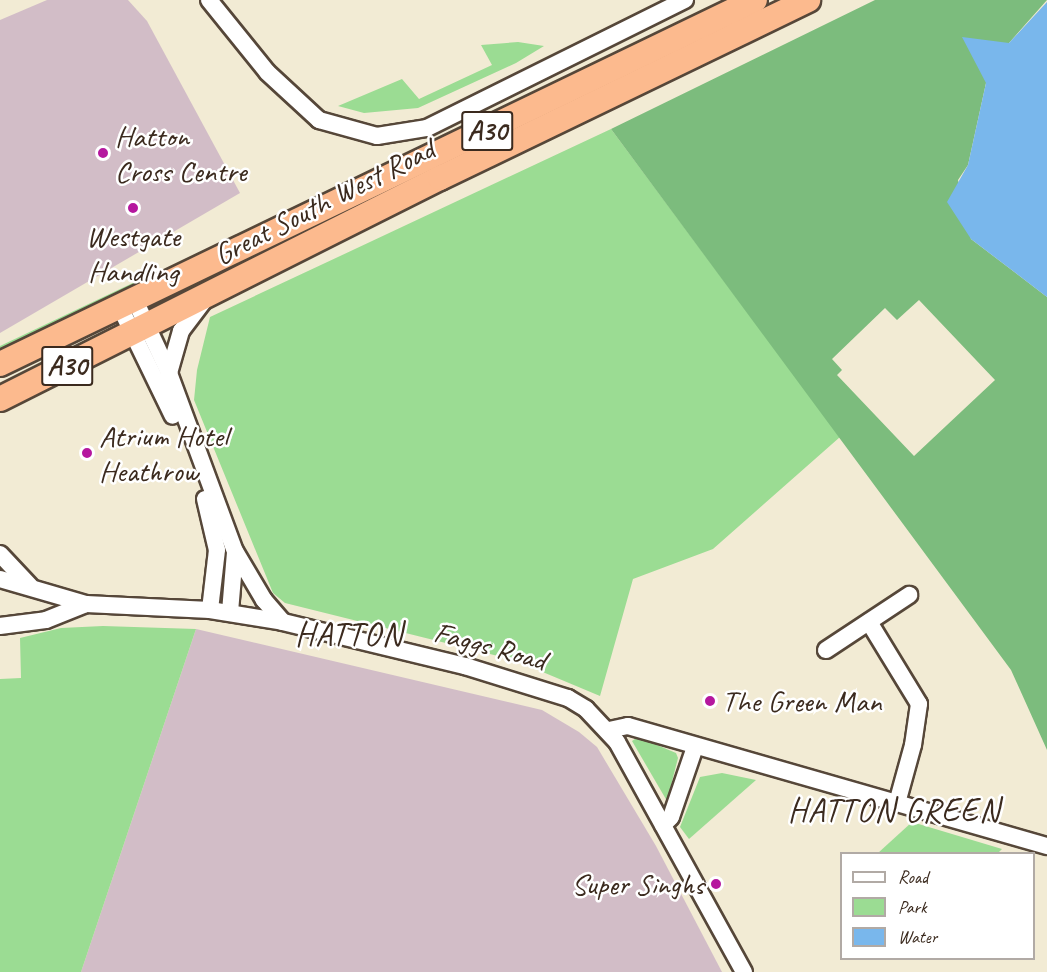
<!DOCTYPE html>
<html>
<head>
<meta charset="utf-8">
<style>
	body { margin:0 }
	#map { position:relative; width:1047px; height:972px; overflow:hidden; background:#f2ebd4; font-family:Caveat,sans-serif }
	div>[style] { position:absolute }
	.industrial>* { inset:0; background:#d2bdc7 }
	.green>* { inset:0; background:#9bdc93 }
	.forest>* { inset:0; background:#7cbc7d }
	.water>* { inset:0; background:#79b7ec }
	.roads { filter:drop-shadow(2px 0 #564739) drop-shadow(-2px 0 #564739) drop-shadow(0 2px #564739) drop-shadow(0 -2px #564739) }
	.minor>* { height:16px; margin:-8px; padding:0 8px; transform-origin:8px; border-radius:8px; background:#fff }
	.highway>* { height:24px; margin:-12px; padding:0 12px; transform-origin:12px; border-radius:12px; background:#fcba8e }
	.dots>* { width:16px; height:16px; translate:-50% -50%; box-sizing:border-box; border:3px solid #fff; border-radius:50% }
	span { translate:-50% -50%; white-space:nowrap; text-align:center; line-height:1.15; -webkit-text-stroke:5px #fff; paint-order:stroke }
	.shield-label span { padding:2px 4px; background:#fff; border:2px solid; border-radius:4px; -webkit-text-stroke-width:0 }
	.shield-label { font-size:28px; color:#3b2a1e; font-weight:700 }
	.poi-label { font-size:30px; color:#3b2a1e }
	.left { translate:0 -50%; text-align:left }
	.right { translate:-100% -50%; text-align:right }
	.street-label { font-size:30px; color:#3b2a1e }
	.quarter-label { font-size:33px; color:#3b2a1e; letter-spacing:1.5px }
	.legend { position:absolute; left:840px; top:852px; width:195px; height:108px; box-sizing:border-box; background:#fff; border:2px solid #b1aaa5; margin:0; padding:8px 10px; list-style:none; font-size:18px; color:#3b2a1e }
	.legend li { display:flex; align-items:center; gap:12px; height:30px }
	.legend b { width:30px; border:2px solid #b1aaa5 }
</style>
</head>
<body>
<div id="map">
	<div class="industrial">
		<i style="clip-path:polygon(47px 0,128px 0,147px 21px,240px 193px,0 333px,0 20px)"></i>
		<i style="clip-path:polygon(196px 629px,542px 710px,579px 732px,597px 747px,656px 846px,722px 972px,81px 972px)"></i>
	</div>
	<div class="green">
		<i style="clip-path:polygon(518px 42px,544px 46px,516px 63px,418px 108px,364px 113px,338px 106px,402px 79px,419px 99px,492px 65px,481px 45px)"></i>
		<i style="clip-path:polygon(611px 129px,840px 437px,713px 549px,633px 579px,600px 696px,514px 660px,285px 603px,273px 593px,194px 400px,197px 370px,210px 317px)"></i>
		<i style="clip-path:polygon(139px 280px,141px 284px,0 352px,0 346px)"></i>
		<i style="clip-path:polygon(103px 626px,196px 629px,81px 972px,0 972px,0 679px,21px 678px,20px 638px,61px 628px)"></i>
		<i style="clip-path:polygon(638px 737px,676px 753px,678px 758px,667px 801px,632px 741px)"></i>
		<i style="clip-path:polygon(722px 773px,756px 780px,689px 839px,680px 827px,700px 777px)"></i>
		<i style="clip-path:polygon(912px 822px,1002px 849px,997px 854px,878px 853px)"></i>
	</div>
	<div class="forest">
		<i style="clip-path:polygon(evenodd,875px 0,1047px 0,1009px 43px,986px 83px,968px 165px,958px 180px,971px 239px,1047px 297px,1047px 750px,1011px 670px,611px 129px,875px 0,919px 300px,995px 380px,914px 456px,837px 375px,842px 370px,832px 359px,885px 308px,897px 320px,919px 300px)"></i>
	</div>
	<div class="water">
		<i style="clip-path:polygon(1047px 2px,1047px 297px,971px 239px,947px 202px,968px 165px,986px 83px,962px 37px,1009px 43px)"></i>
	</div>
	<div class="roads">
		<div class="minor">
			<i style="left:209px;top:0;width:92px;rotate:51.1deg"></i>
			<i style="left:267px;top:72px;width:71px;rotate:42.7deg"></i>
			<i style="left:319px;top:120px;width:60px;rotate:15.4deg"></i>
			<i style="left:377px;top:136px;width:51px;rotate:-9.1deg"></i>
			<i style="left:427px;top:128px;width:288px;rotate:-26.4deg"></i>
			<i style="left:134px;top:298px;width:83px;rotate:65deg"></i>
			<i style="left:169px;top:373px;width:190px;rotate:69.7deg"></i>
			<i style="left:235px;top:551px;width:57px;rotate:59.4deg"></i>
			<i style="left:264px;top:600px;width:29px;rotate:49deg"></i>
			<i style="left:119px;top:305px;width:123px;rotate:64.1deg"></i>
			<i style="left:169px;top:373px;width:44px;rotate:-74.1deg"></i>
			<i style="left:181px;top:331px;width:39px;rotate:-53deg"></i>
			<i style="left:205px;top:499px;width:52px;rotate:76.8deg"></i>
			<i style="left:217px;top:550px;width:60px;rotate:96.7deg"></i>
			<i style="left:0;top:554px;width:44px;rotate:46.8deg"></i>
			<i style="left:0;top:579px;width:90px;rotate:16.2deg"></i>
			<i style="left:86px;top:604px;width:124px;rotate:2.8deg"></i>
			<i style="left:210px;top:610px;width:74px;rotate:9.3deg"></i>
			<i style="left:283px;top:622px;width:187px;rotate:13.6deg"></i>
			<i style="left:465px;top:666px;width:108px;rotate:17.3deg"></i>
			<i style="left:568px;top:698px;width:21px;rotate:31deg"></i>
			<i style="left:586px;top:709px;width:45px;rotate:46.8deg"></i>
			<i style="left:617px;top:742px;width:263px;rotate:61.1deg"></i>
			<i style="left:230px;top:612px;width:60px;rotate:-85.2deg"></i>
			<i style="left:869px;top:622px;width:96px;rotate:58.6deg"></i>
			<i style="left:919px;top:704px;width:41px;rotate:98.3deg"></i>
			<i style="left:913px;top:745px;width:60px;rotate:105.4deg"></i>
			<i style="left:0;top:626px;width:46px;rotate:-7.4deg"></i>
			<i style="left:46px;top:620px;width:43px;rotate:-21.8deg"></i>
			<i style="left:826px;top:650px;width:100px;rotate:-33.5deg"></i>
			<i style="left:609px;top:730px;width:19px;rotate:-12deg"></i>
			<i style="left:628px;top:726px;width:436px;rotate:16deg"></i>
			<i style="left:663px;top:825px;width:11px;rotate:-45deg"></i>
			<i style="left:671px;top:817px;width:74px;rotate:-71.1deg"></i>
		</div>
		<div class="highway">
			<i style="left:0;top:364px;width:838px;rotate:-25.74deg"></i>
			<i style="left:0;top:399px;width:492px;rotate:-26.7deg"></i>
			<i style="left:440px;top:178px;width:409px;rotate:-25.8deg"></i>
		</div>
	</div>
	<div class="dots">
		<i style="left:103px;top:153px;background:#b5179e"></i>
		<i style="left:133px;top:208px;background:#b5179e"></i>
		<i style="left:87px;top:453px;background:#b5179e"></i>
		<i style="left:710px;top:701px;background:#b5179e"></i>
		<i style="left:716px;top:884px;background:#b5179e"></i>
	</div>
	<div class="shield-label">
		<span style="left:487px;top:131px">A30</span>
		<span style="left:67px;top:366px">A30</span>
	</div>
	<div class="poi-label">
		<span class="left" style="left:115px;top:153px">Hatton<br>Cross Centre</span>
		<span style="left:133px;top:253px">Westgate<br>Handling</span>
		<span class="left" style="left:99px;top:453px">Atrium Hotel<br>Heathrow</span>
		<span class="left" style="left:722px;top:701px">The Green Man</span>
		<span class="right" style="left:704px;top:884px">Super Singhs</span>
	</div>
	<div class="street-label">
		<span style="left:324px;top:202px;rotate:-27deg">Great South West Road</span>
		<span style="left:490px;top:646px;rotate:15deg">Faggs Road</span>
	</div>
	<div class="quarter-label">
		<span style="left:349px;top:635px">HATTON</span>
		<span style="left:894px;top:811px">HATTON GREEN</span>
	</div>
	<ul class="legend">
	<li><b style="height:8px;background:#fff"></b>Road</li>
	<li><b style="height:16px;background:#9bdc93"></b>Park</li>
	<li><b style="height:16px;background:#79b7ec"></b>Water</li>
	</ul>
</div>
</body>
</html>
